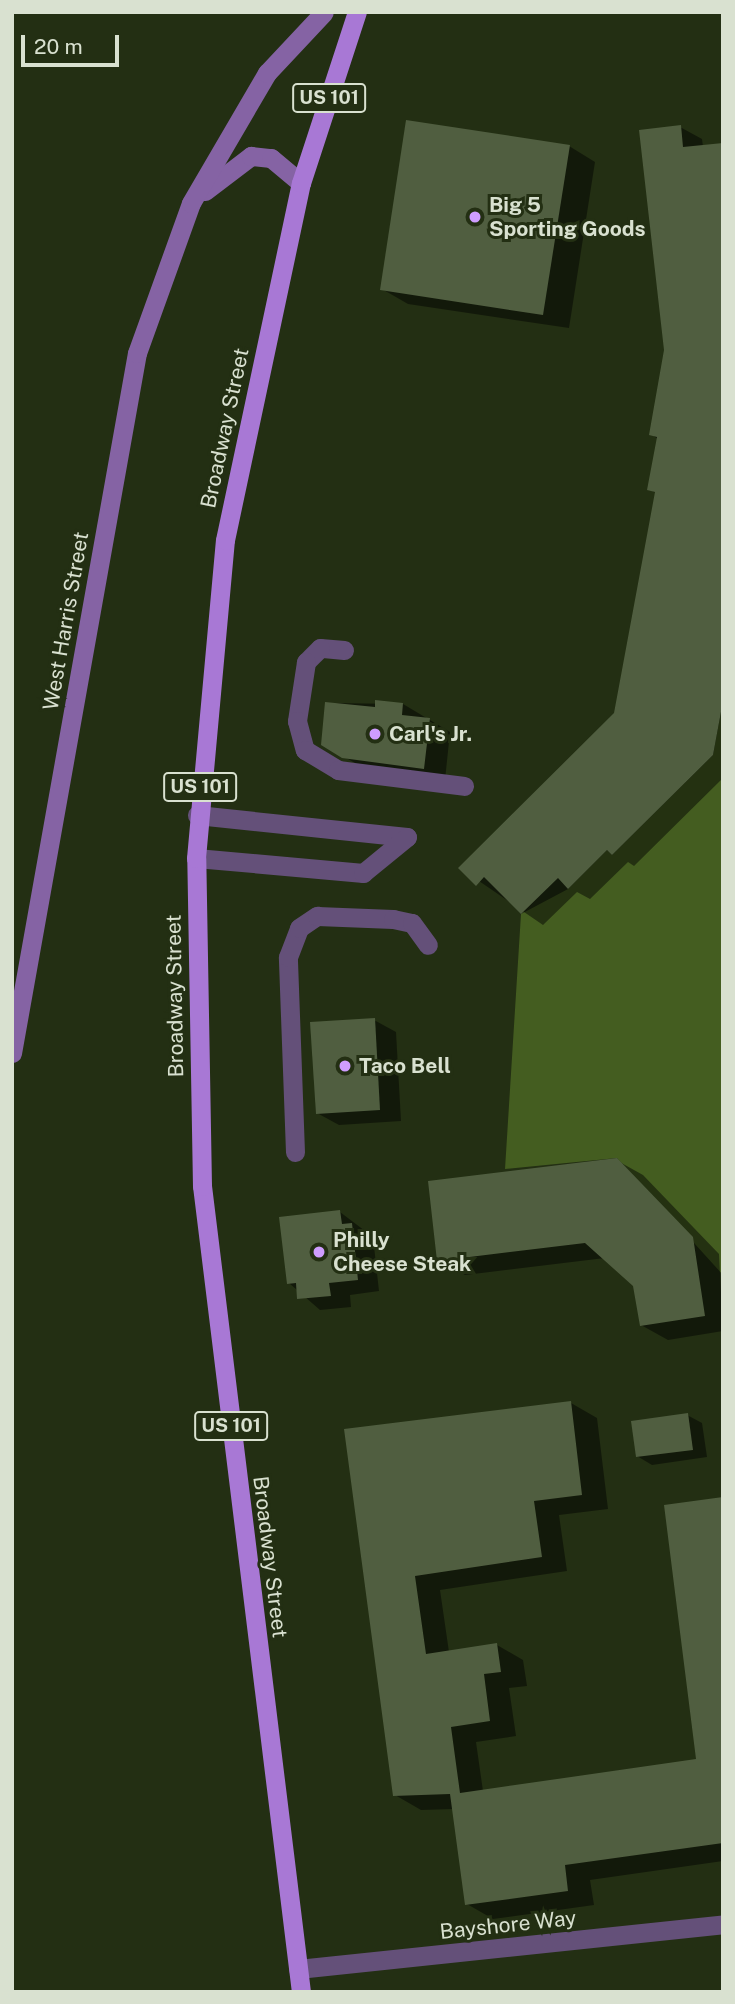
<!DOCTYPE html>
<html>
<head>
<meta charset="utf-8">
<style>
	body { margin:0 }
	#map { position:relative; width:735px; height:2004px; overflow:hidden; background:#232f13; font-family:"Public Sans",sans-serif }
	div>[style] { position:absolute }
	.forest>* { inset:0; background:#445d20 }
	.shadow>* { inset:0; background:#0007 }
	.building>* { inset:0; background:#505e40 }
	.service>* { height:19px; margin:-9.5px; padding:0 9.5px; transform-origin:9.5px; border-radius:9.5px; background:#645079 }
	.minor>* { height:19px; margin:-9.5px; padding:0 9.5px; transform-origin:9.5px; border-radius:9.5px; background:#645079 }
	.secondary>* { height:19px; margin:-9.5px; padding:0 9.5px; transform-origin:9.5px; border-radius:9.5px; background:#8563a4 }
	.trunk>* { height:19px; margin:-9.5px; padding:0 9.5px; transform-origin:9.5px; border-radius:9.5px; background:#a878d5 }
	.dots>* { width:19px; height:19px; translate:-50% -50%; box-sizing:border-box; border:4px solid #232f13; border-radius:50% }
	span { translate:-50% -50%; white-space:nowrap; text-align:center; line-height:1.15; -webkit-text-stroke:6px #232f13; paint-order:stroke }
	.shield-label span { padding:2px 5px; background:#232f13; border:2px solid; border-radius:5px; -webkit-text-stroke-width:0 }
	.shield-label { font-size:19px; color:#d9e1d0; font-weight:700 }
	.poi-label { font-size:21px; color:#d9e1d0; font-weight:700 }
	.left { translate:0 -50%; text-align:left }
	.street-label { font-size:21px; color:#d9e1d0 }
	.frame { position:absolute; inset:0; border:14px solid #d9e1d0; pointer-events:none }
	.scale { position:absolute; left:21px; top:35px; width:98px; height:32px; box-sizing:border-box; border:4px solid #d9e1d0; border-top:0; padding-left:9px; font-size:21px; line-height:24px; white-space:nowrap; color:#d9e1d0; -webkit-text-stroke:5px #232f13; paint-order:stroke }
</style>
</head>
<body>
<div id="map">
	<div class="forest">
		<i style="clip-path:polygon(723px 701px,723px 1275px,617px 1158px,505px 1169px,521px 914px,568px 889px,607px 850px,612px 855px,713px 755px)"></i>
	</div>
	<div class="shadow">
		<i style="clip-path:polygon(680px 127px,702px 139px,703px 147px,723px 144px,723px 778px,634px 866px,628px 862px,590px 899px,577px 892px,543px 925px,460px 868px,615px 714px,656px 493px,649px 489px,658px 439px,651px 434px,666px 350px)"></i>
		<i style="clip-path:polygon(569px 146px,595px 162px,569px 328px,408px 304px,382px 289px)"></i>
		<i style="clip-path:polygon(327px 703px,403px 704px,450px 732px,445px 780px,365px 769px,323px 744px)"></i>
		<i style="clip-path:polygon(374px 1020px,396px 1032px,401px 1121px,339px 1125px,317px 1113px)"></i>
		<i style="clip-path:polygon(616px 1160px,643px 1175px,719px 1254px,723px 1331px,668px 1340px,641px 1325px,635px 1285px,605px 1258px,465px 1275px,439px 1259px)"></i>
		<i style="clip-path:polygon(340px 1212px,373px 1237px,379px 1291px,350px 1295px,351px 1307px,320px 1310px,289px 1283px)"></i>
		<i style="clip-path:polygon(571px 1403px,597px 1418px,608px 1509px,559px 1515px,567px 1571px,440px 1590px,449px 1652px,497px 1645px,523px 1660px,527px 1686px,509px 1688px,516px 1736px,476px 1742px,483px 1791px,698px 1761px,723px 1499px,723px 1861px,590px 1880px,594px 1905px,493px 1919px,467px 1904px,454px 1809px,421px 1810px,395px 1795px,346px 1431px)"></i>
		<i style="clip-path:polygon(687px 1415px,702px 1423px,707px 1457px,652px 1465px,637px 1456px)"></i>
	</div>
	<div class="building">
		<i style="clip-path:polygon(406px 120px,570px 145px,543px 315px,380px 290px)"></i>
		<i style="clip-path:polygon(681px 125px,683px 147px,723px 143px,723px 701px,713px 755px,612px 855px,607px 850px,568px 889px,558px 878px,521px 914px,484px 877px,476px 886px,458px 868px,614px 713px,655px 492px,647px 490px,657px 437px,649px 435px,664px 350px,639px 130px)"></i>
		<i style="clip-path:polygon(375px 700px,403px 703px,402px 715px,430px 718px,424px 769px,342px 758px,321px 745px,325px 702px,375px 707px)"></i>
		<i style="clip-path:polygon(375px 1018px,380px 1110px,316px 1114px,310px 1022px)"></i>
		<i style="clip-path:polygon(617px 1158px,693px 1237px,705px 1316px,640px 1326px,633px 1286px,585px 1243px,437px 1261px,428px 1181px)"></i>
		<i style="clip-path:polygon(340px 1210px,342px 1224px,352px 1223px,358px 1280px,329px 1283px,331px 1296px,297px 1299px,296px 1283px,287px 1284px,279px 1217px)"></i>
		<i style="clip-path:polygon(571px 1401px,582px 1495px,534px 1501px,542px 1557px,415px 1576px,426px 1654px,497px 1643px,501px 1672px,484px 1674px,490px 1721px,451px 1727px,460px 1793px,696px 1759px,664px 1505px,723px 1497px,723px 1843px,565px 1865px,568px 1891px,465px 1905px,450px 1794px,393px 1796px,344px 1429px)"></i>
		<i style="clip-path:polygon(688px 1413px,693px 1450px,636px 1457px,631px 1421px)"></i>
	</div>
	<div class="service">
		<i style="left:344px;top:650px;width:24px;rotate:-175deg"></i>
		<i style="left:320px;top:648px;width:20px;rotate:135deg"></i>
		<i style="left:306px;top:662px;width:60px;rotate:98.7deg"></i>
		<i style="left:297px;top:721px;width:30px;rotate:75deg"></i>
		<i style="left:305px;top:750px;width:39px;rotate:31deg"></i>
		<i style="left:338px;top:770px;width:127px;rotate:7.2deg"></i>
		<i style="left:197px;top:815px;width:211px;rotate:6deg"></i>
		<i style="left:196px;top:858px;width:168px;rotate:5.1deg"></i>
		<i style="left:363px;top:873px;width:57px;rotate:-39.3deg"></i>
		<i style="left:295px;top:1152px;width:195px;rotate:-92.1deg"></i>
		<i style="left:288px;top:957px;width:31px;rotate:-69deg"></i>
		<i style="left:299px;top:928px;width:22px;rotate:-34deg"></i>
		<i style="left:317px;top:916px;width:76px;rotate:2.3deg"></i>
		<i style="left:393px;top:919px;width:19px;rotate:12deg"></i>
		<i style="left:412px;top:923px;width:27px;rotate:54deg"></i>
	</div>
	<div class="minor">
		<i style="left:298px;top:1969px;width:427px;rotate:-6deg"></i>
	</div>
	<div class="secondary">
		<i style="left:205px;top:191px;width:58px;rotate:-37.3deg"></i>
		<i style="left:251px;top:156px;width:20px;rotate:6deg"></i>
		<i style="left:271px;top:158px;width:39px;rotate:40deg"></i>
		<i style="left:12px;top:1053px;width:711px;rotate:-79.88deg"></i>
		<i style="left:137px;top:353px;width:159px;rotate:-70.2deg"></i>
		<i style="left:191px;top:203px;width:151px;rotate:-59.7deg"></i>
		<i style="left:267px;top:73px;width:83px;rotate:-46.9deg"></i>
	</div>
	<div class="trunk">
		<i style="left:301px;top:1992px;width:812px;rotate:-97deg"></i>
		<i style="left:202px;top:1186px;width:328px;rotate:-91deg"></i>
		<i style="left:196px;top:858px;width:319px;rotate:-84.8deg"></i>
		<i style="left:225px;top:540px;width:365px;rotate:-78deg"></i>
		<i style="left:301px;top:183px;width:180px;rotate:-71.9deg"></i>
	</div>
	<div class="dots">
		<i style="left:475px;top:217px;background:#cf9dff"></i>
		<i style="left:375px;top:734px;background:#cf9dff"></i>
		<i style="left:345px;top:1066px;background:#cf9dff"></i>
		<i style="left:319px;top:1252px;background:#cf9dff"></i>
	</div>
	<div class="shield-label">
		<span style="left:329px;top:98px">US 101</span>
		<span style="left:200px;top:787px">US 101</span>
		<span style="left:231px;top:1426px">US 101</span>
	</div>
	<div class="poi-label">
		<span class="left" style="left:489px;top:217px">Big 5<br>Sporting Goods</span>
		<span class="left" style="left:389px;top:734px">Carl's Jr.</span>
		<span class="left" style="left:359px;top:1066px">Taco Bell</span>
		<span class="left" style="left:333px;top:1252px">Philly<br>Cheese Steak</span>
	</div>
	<div class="street-label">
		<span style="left:225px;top:428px;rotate:-78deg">Broadway Street</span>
		<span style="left:66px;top:621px;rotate:-80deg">West Harris Street</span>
		<span style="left:175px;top:996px;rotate:-91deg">Broadway Street</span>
		<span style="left:270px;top:1557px;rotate:83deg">Broadway Street</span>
		<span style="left:508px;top:1925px;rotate:-6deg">Bayshore Way</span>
	</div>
	<div class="frame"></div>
	<div class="scale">20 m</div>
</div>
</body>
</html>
